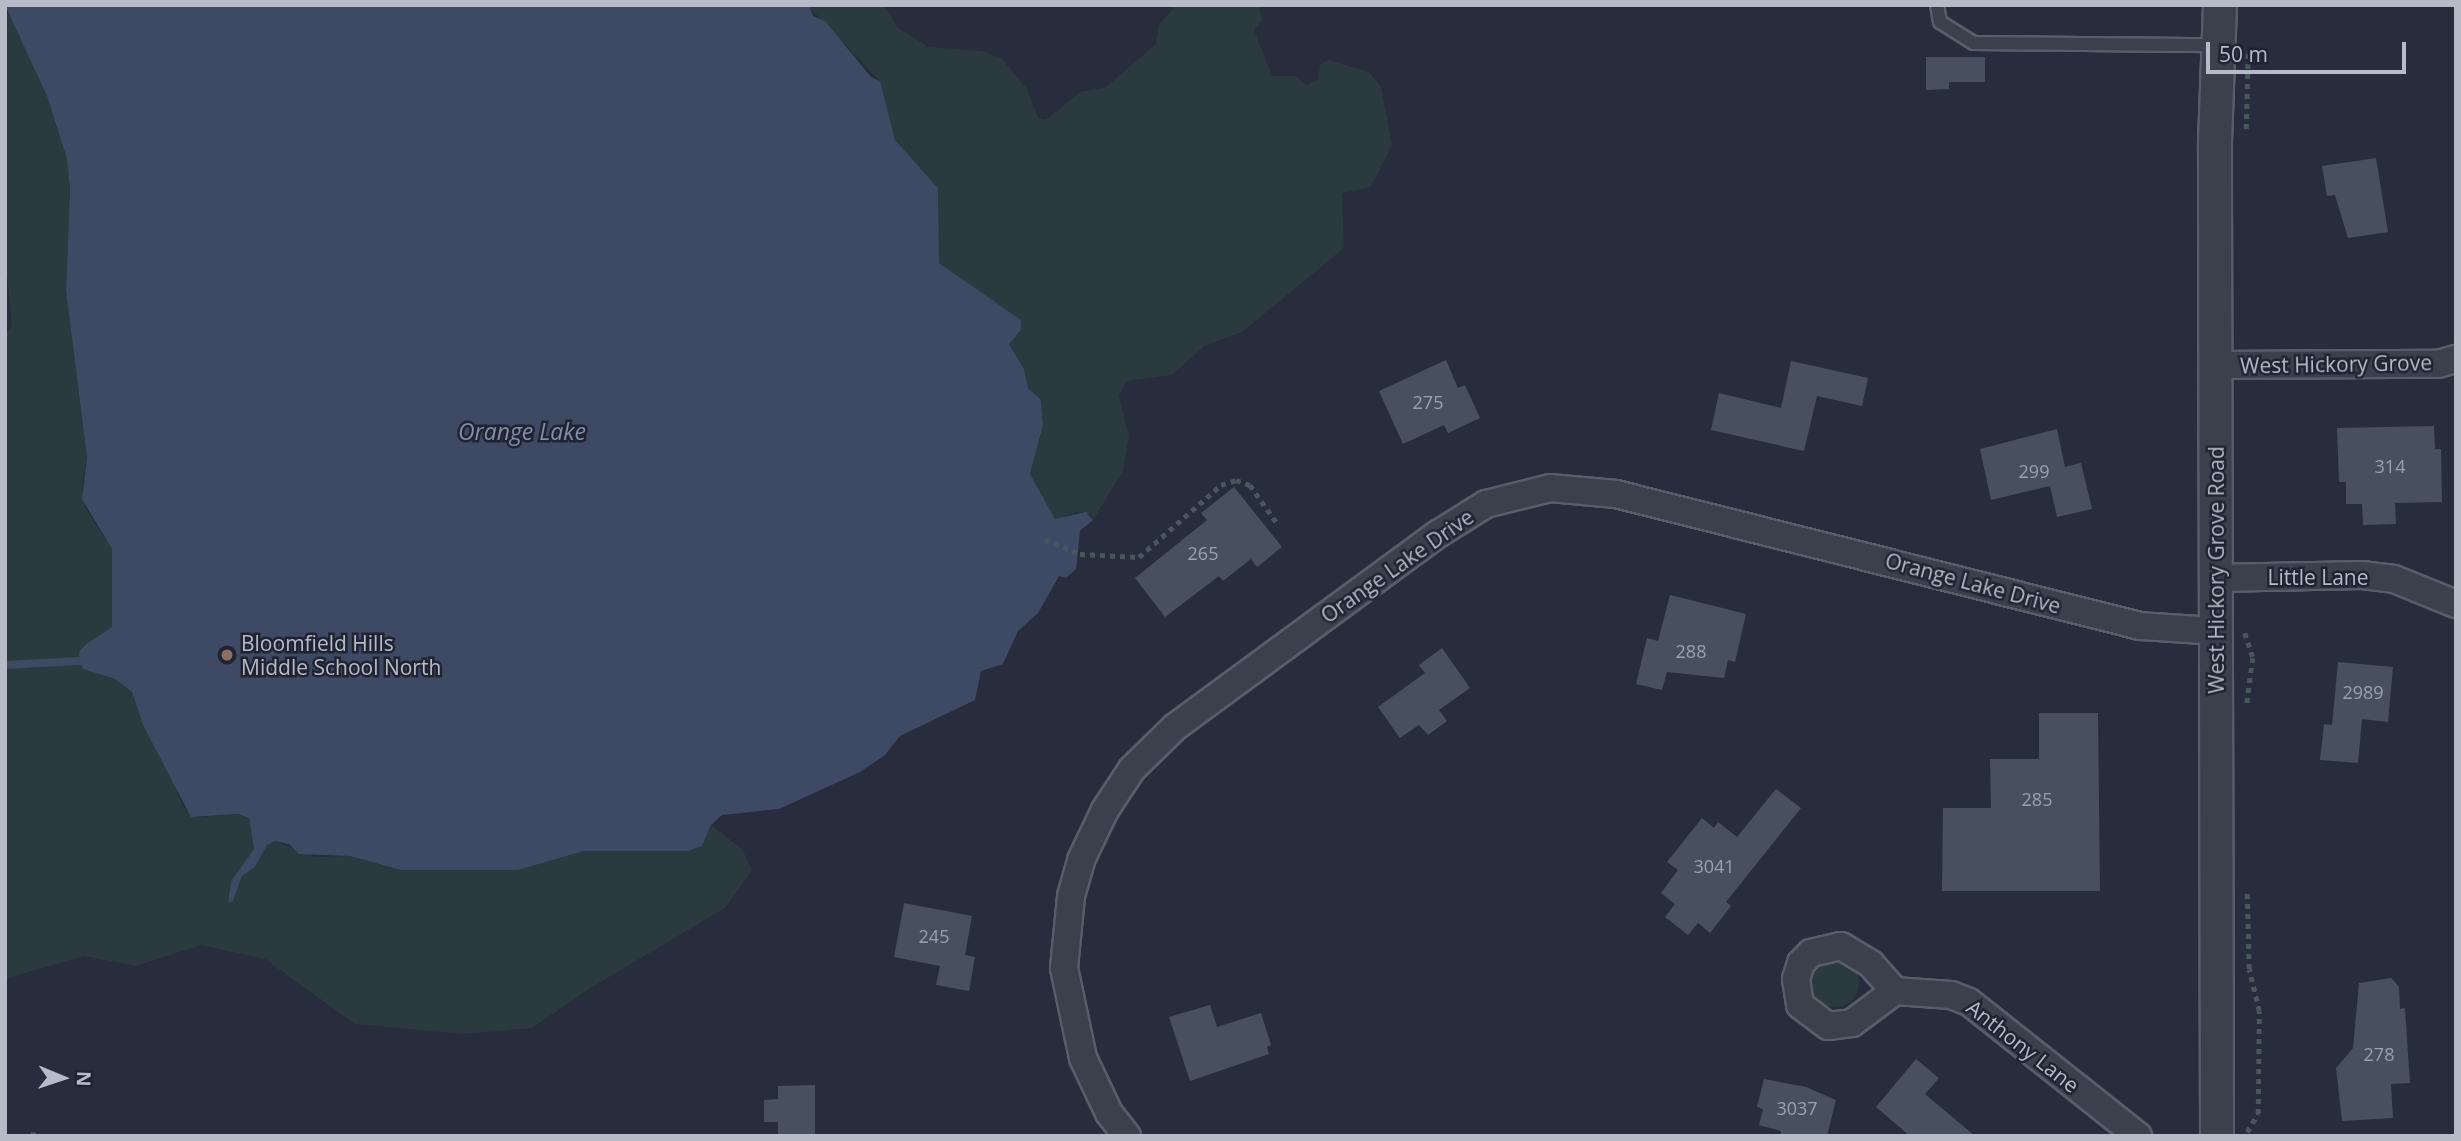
<!DOCTYPE html>
<html>
<head>
<meta charset="utf-8">
<style>
	body { margin:0 }
	#map { position:relative; width:2461px; height:1141px; overflow:hidden; background:#272d3c; font-family:"Open Sans",sans-serif }
	div>[style] { position:absolute }
	.green>* { inset:0; background:#2a3a3e }
	.round { border-radius:50% }
	.water>* { inset:0; background:#3e4963 }
	.stream>* { height:8px; margin:-4px; padding:0 4px; transform-origin:4px; border-radius:4px; background:#3e4963 }
	.building>* { inset:0; background:#485060 }
	.path>* { height:4.5px; margin-top:-2.25px; transform-origin:0; background:repeating-linear-gradient(90deg,#49575c 0 5px,transparent 0 10px) }
	.roads { filter:drop-shadow(2px 0 #595d6a) drop-shadow(-2px 0 #595d6a) drop-shadow(0 2px #595d6a) drop-shadow(0 -2px #595d6a) }
	.service>* { height:12px; margin:-6px; padding:0 6px; transform-origin:6px; border-radius:6px; background:#3b404d }
	.minor>* { height:26px; margin:-13px; padding:0 13px; transform-origin:13px; border-radius:13px; background:#3b404d }
	.tertiary>* { height:32px; margin:-16px; padding:0 16px; transform-origin:16px; border-radius:16px; background:#3b404d }
	.dots>* { width:19px; height:19px; translate:-50% -50%; box-sizing:border-box; border:4px solid #202432; border-radius:50% }
	span { translate:-50% -50%; white-space:nowrap; text-align:center; line-height:1.15; -webkit-text-stroke:5px #202432; paint-order:stroke }
	.number-label { font-size:18px; color:#9ba0ad }
	.number-label span { -webkit-text-stroke-width:0 }
	.street-label { font-size:21px; color:#b7bbc7 }
	.poi-label { font-size:21px; color:#b7bbc7 }
	.left { translate:0 -50%; text-align:left }
	.water-label { font-size:23px; color:#818eac; font-style:italic }
	.frame { position:absolute; inset:0; border:7px solid #b7bbc7; pointer-events:none }
	.north { position:absolute; left:28px; top:1043px; width:70px; height:70px; -webkit-text-stroke:5px #202432; paint-order:stroke; rotate:92deg; font-size:19px; font-weight:700; line-height:28px; text-align:center; color:#b7bbc7 }
	.north::after { content:''; display:block; margin:auto; width:24px; height:32px; background:#b7bbc7; clip-path:polygon(50% 0,100% 100%,50% 72%,0 100%) }
	.scale { position:absolute; left:2206px; top:42px; width:200px; height:32px; box-sizing:border-box; border:4px solid #b7bbc7; border-top:0; padding-left:9px; font-size:21px; line-height:24px; white-space:nowrap; color:#b7bbc7; -webkit-text-stroke:5px #202432; paint-order:stroke }
</style>
</head>
<body>
<div id="map">
	<div class="green">
		<i style="clip-path:polygon(884px 5px,897px 27px,928px 47px,982px 51px,1002px 59px,1027px 89px,1038px 118px,1046px 120px,1080px 92px,1105px 88px,1156px 44px,1159px 25px,1176px 5px,1259px 5px,1262px 21px,1254px 30px,1272px 76px,1296px 76px,1306px 85px,1318px 80px,1320px 65px,1328px 60px,1369px 72px,1381px 87px,1392px 145px,1371px 187px,1342px 193px,1344px 248px,1242px 332px,1204px 346px,1172px 375px,1126px 381px,1119px 396px,1129px 437px,1123px 471px,1093px 520px,1091px 514px,1076px 512px,1055px 520px,1030px 474px,1043px 425px,1041px 400px,1028px 388px,1024px 369px,1009px 344px,1021px 330px,985px 295px,939px 263px,938px 188px,895px 140px,880px 81px,808px 6px)"></i>
		<i style="clip-path:polygon(5px 8px,20px 30px,47px 96px,67px 159px,70px 190px,66px 291px,87px 458px,82px 485px,86px 509px,112px 549px,112px 627px,86px 644px,80px 661px,83px 669px,115px 679px,132px 692px,143px 725px,169px 769px,183px 807px,200px 817px,238px 814px,249px 818px,254px 849px,231px 881px,228px 903px,233px 901px,242px 876px,255px 867px,267px 845px,275px 841px,315px 857px,350px 856px,401px 870px,518px 870px,584px 851px,688px 851px,702px 846px,711px 825px,742px 849px,752px 870px,725px 908px,592px 987px,532px 1028px,463px 1034px,355px 1024px,265px 959px,201px 945px,136px 966px,84px 956px,5px 979px,5px 334px,12px 326px,5px 252px)"></i>
		<i class="round" style="left:1811px;top:959px;width:48px;height:48px"></i>
	</div>
	<div class="water">
		<i style="clip-path:polygon(5px 5px,809px 5px,813px 16px,825px 21px,871px 77px,880px 81px,895px 140px,938px 188px,939px 263px,1021px 320px,1021px 330px,1009px 344px,1024px 369px,1028px 388px,1041px 400px,1043px 425px,1030px 474px,1055px 519px,1086px 512px,1093px 520px,1080px 531px,1076px 569px,1066px 578px,1059px 576px,1038px 613px,1018px 631px,1003px 664px,981px 671px,975px 700px,900px 736px,885px 755px,860px 772px,779px 809px,722px 815px,711px 825px,702px 846px,688px 851px,584px 851px,518px 870px,401px 870px,350px 856px,299px 854px,289px 844px,275px 841px,267px 845px,255px 867px,242px 876px,233px 901px,228px 903px,231px 881px,254px 849px,249px 818px,238px 814px,191px 817px,143px 725px,132px 692px,115px 679px,83px 669px,80px 661px,79px 652px,86px 644px,112px 627px,112px 549px,82px 499px,87px 458px,66px 291px,70px 190px,67px 159px,47px 96px)"></i>
	</div>
	<div class="stream">
		<i style="left:5px;top:665px;width:75px;rotate:-3.1deg"></i>
	</div>
	<div class="building">
		<i style="clip-path:polygon(1926px 57px,1985px 57px,1985px 82px,1949px 82px,1949px 89px,1926px 90px)"></i>
		<i style="clip-path:polygon(2376px 158px,2388px 232px,2348px 238px,2335px 195px,2327px 196px,2322px 166px)"></i>
		<i style="clip-path:polygon(1446px 360px,1458px 388px,1465px 385px,1480px 418px,1448px 433px,1444px 425px,1403px 444px,1379px 391px)"></i>
		<i style="clip-path:polygon(1791px 361px,1868px 378px,1862px 406px,1817px 396px,1804px 451px,1711px 430px,1719px 393px,1781px 408px)"></i>
		<i style="clip-path:polygon(2434px 426px,2435px 449px,2441px 449px,2442px 502px,2395px 503px,2396px 524px,2363px 525px,2362px 504px,2346px 504px,2346px 482px,2339px 482px,2337px 428px)"></i>
		<i style="clip-path:polygon(2057px 429px,2065px 467px,2081px 463px,2092px 509px,2057px 517px,2050px 486px,1991px 500px,1980px 449px)"></i>
		<i style="clip-path:polygon(1234px 487px,1282px 547px,1257px 567px,1251px 559px,1223px 581px,1219px 576px,1165px 617px,1135px 578px,1207px 520px,1201px 513px)"></i>
		<i style="clip-path:polygon(1670px 595px,1746px 614px,1735px 662px,1728px 660px,1724px 678px,1667px 672px,1662px 690px,1636px 684px,1647px 638px,1658px 641px)"></i>
		<i style="clip-path:polygon(1442px 648px,1470px 688px,1439px 710px,1447px 721px,1428px 735px,1419px 725px,1400px 738px,1378px 707px,1425px 673px,1419px 665px)"></i>
		<i style="clip-path:polygon(2338px 662px,2393px 667px,2388px 722px,2362px 719px,2358px 763px,2320px 760px,2324px 724px,2332px 725px)"></i>
		<i style="clip-path:polygon(2039px 713px,2098px 713px,2100px 891px,1942px 891px,1943px 808px,1991px 808px,1990px 759px,2039px 759px)"></i>
		<i style="clip-path:polygon(1776px 789px,1801px 808px,1726px 902px,1731px 906px,1710px 933px,1698px 923px,1688px 935px,1665px 917px,1675px 904px,1661px 893px,1678px 870px,1667px 862px,1702px 818px,1714px 828px,1718px 822px,1737px 837px)"></i>
		<i style="clip-path:polygon(904px 903px,972px 916px,965px 955px,975px 957px,969px 991px,936px 985px,940px 966px,894px 957px)"></i>
		<i style="clip-path:polygon(2391px 978px,2399px 987px,2400px 1009px,2405px 1008px,2410px 1083px,2391px 1084px,2393px 1118px,2342px 1121px,2336px 1068px,2353px 1048px,2359px 983px)"></i>
		<i style="clip-path:polygon(1210px 1005px,1217px 1027px,1261px 1013px,1271px 1045px,1267px 1047px,1269px 1054px,1190px 1081px,1169px 1017px)"></i>
		<i style="clip-path:polygon(1916px 1059px,1939px 1078px,1925px 1094px,1975px 1136px,1910px 1136px,1876px 1107px)"></i>
		<i style="clip-path:polygon(1764px 1079px,1806px 1087px,1836px 1100px,1827px 1136px,1780px 1136px,1781px 1131px,1759px 1125px,1763px 1109px,1757px 1107px)"></i>
		<i style="clip-path:polygon(815px 1085px,815px 1136px,778px 1136px,778px 1122px,764px 1122px,764px 1100px,778px 1099px,778px 1086px)"></i>
	</div>
	<div class="path">
		<i style="left:2246px;top:129px;width:78px;rotate:-88.5deg"></i>
		<i style="left:1045px;top:539px;width:38px;rotate:23deg"></i>
		<i style="left:1080px;top:554px;width:59px;rotate:2.9deg"></i>
		<i style="left:1139px;top:557px;width:109px;rotate:-41.3deg"></i>
		<i style="left:1221px;top:485px;width:16px;rotate:-18deg"></i>
		<i style="left:1236px;top:480px;width:15px;rotate:20deg"></i>
		<i style="left:1250px;top:485px;width:47px;rotate:54.6deg"></i>
		<i style="left:2245px;top:633px;width:26px;rotate:72deg"></i>
		<i style="left:2253px;top:658px;width:45px;rotate:97.6deg"></i>
		<i style="left:2247px;top:1132px;width:21px;rotate:-59deg"></i>
		<i style="left:2258px;top:1114px;width:103px;rotate:-89.4deg"></i>
		<i style="left:2259px;top:1011px;width:43px;rotate:-103.4deg"></i>
		<i style="left:2249px;top:969px;width:76px;rotate:-91.5deg"></i>
		<i style="left:33px;top:1136px;width:4px;rotate:-90deg"></i>
	</div>
	<div class="roads">
		<div class="service">
			<i style="left:1937px;top:5px;width:17px;rotate:80deg"></i>
			<i style="left:1940px;top:22px;width:39px;rotate:32deg"></i>
			<i style="left:1973px;top:43px;width:245px;rotate:0.5deg"></i>
		</div>
		<div class="minor">
			<i style="left:2215px;top:365px;width:223px;rotate:-0.3deg"></i>
			<i style="left:2438px;top:364px;width:19px;rotate:-16deg"></i>
			<i style="left:2216px;top:578px;width:146px;rotate:-1.2deg"></i>
			<i style="left:2362px;top:575px;width:32px;rotate:7deg"></i>
			<i style="left:2394px;top:579px;width:67px;rotate:22deg"></i>
			<i style="left:1895px;top:991px;width:36px;rotate:-132deg"></i>
			<i style="left:1871px;top:964px;width:35px;rotate:-149deg"></i>
			<i style="left:1841px;top:946px;width:31px;rotate:167deg"></i>
			<i style="left:1811px;top:953px;width:14px;rotate:135deg"></i>
			<i style="left:1801px;top:963px;width:17px;rotate:107deg"></i>
			<i style="left:1796px;top:979px;width:26px;rotate:81deg"></i>
			<i style="left:1800px;top:1005px;width:35px;rotate:37deg"></i>
			<i style="left:1828px;top:1026px;width:24px;rotate:-7deg"></i>
			<i style="left:1852px;top:1023px;width:54px;rotate:-36.7deg"></i>
			<i style="left:1895px;top:991px;width:56px;rotate:4.1deg"></i>
			<i style="left:1951px;top:995px;width:19px;rotate:21deg"></i>
			<i style="left:1969px;top:1002px;width:216px;rotate:38.4deg"></i>
			<i style="left:1127px;top:1136px;width:29px;rotate:-128deg"></i>
			<i style="left:1109px;top:1113px;width:61px;rotate:-115.3deg"></i>
			<i style="left:1083px;top:1058px;width:92px;rotate:-101.9deg"></i>
			<i style="left:1064px;top:968px;width:72px;rotate:-84.4deg"></i>
			<i style="left:1071px;top:896px;width:37px;rotate:-74deg"></i>
			<i style="left:1081px;top:860px;width:55px;rotate:-64.4deg"></i>
			<i style="left:1105px;top:810px;width:49px;rotate:-56.6deg"></i>
			<i style="left:1132px;top:769px;width:60px;rotate:-44.3deg"></i>
			<i style="left:1175px;top:727px;width:326px;rotate:-36.3deg"></i>
			<i style="left:1438px;top:534px;width:57px;rotate:-32deg"></i>
			<i style="left:1486px;top:504px;width:66px;rotate:-14deg"></i>
			<i style="left:1550px;top:488px;width:66px;rotate:5.2deg"></i>
			<i style="left:1616px;top:494px;width:540px;rotate:14.14deg"></i>
			<i style="left:2140px;top:626px;width:76px;rotate:3.8deg"></i>
		</div>
		<div class="tertiary">
			<i style="left:2217px;top:1136px;width:994px;rotate:-90.12deg"></i>
			<i style="left:2215px;top:142px;width:137px;rotate:-87.9deg"></i>
		</div>
	</div>
	<div class="dots">
		<i style="left:227px;top:655px;background:#8d6e63"></i>
	</div>
	<div class="number-label">
		<span style="left:1428px;top:402px">275</span>
		<span style="left:2390px;top:466px">314</span>
		<span style="left:2034px;top:471px">299</span>
		<span style="left:1203px;top:553px">265</span>
		<span style="left:1691px;top:651px">288</span>
		<span style="left:2363px;top:692px">2989</span>
		<span style="left:2037px;top:799px">285</span>
		<span style="left:1714px;top:866px">3041</span>
		<span style="left:934px;top:936px">245</span>
		<span style="left:2379px;top:1054px">278</span>
		<span style="left:1797px;top:1108px">3037</span>
	</div>
	<div class="street-label">
		<span style="left:2336px;top:364px;rotate:-1deg">West Hickory Grove</span>
		<span style="left:1397px;top:566px;rotate:-35deg">Orange Lake Drive</span>
		<span style="left:2216px;top:570px;rotate:-90deg">West Hickory Grove Road</span>
		<span style="left:2318px;top:577px">Little Lane</span>
		<span style="left:1973px;top:583px;rotate:15deg">Orange Lake Drive</span>
		<span style="left:2023px;top:1046px;rotate:38deg">Anthony Lane</span>
	</div>
	<div class="poi-label">
		<span class="left" style="left:241px;top:655px">Bloomfield Hills<br>Middle School North</span>
	</div>
	<div class="water-label">
		<span style="left:522px;top:431px">Orange Lake</span>
	</div>
	<div class="frame"></div>
	<div class="north">N</div>
	<div class="scale">50 m</div>
</div>
</body>
</html>
